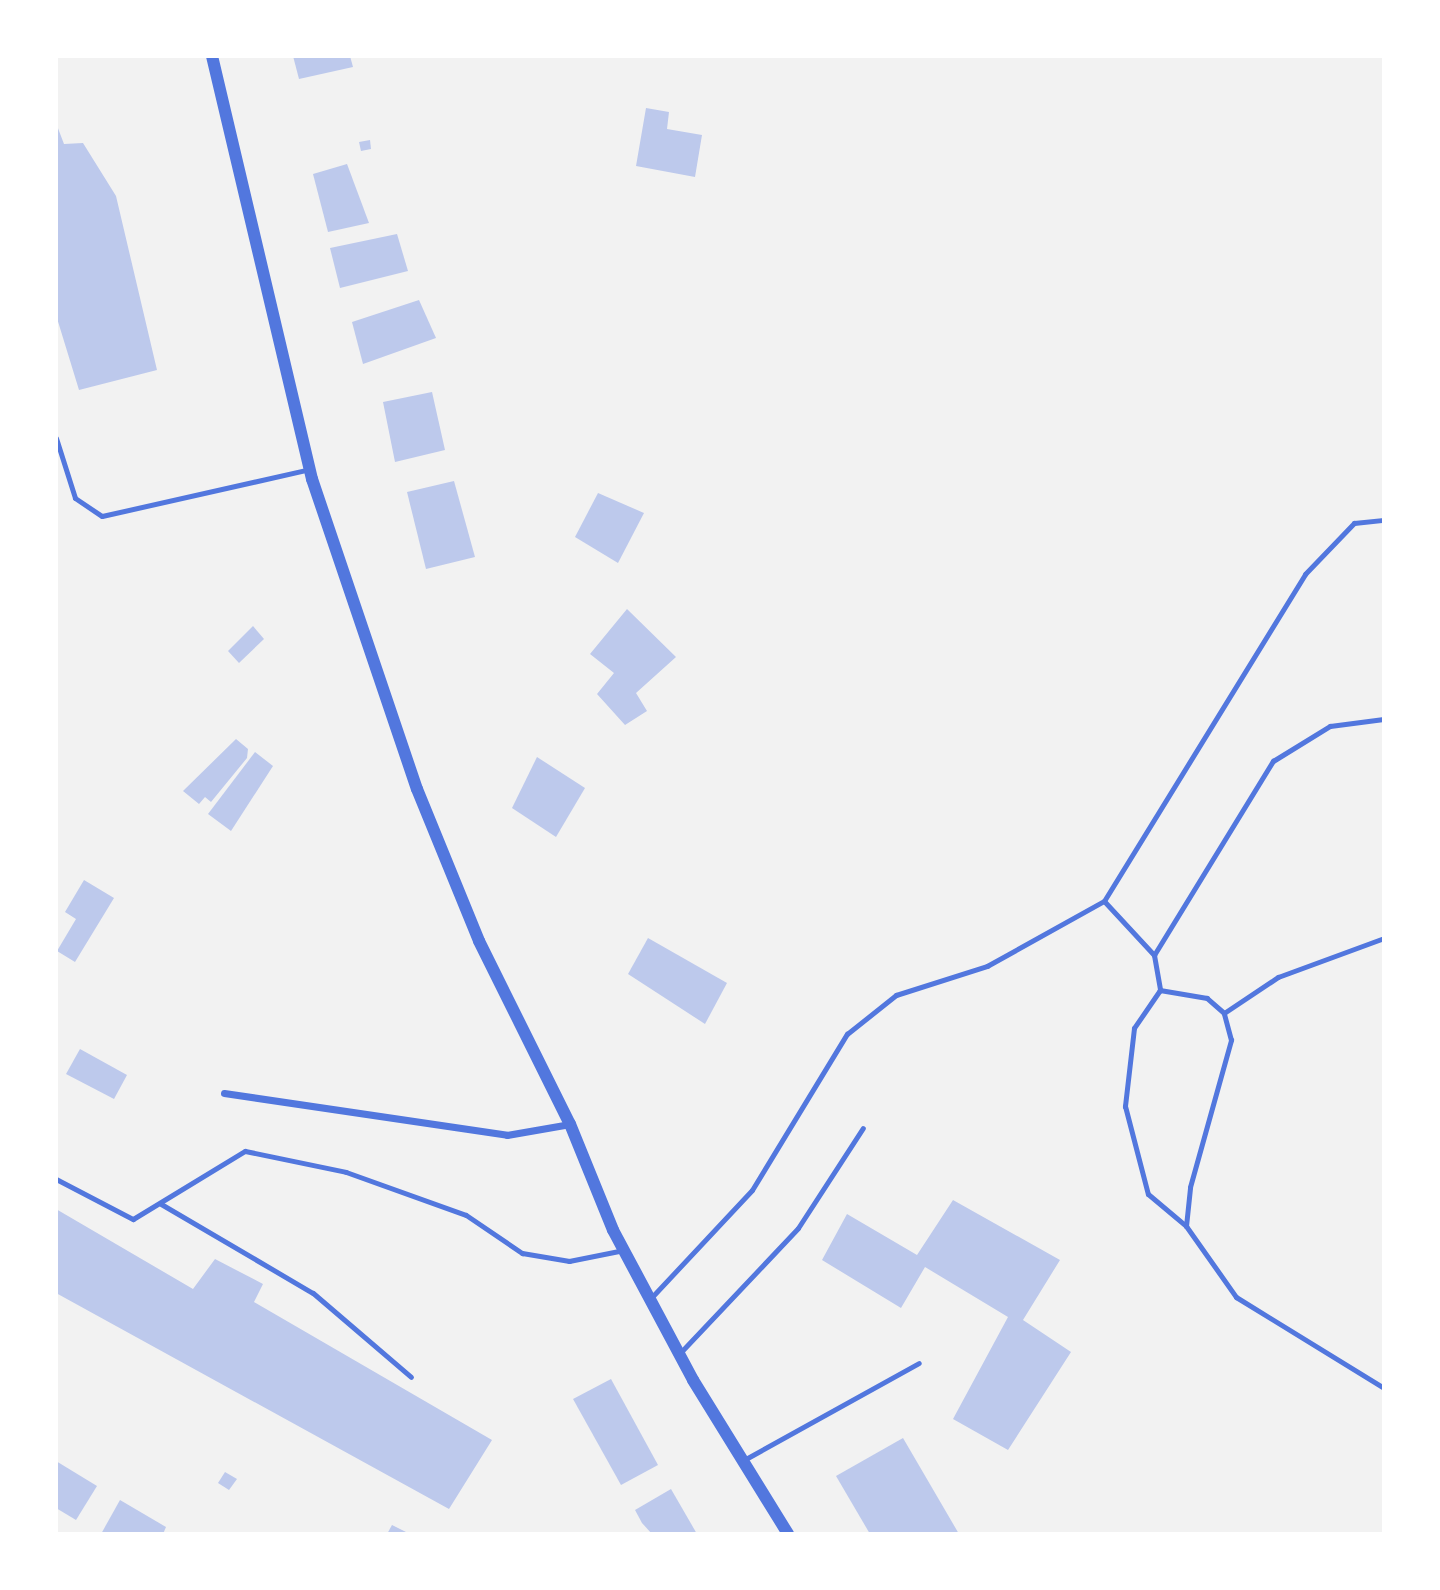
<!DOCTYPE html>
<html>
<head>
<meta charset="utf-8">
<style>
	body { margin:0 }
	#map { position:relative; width:1440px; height:1590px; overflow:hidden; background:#f2f2f2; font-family:"Source Sans 3",sans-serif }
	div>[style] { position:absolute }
	.building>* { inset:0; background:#bdc9ec }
	.service>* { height:5px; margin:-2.5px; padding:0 2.5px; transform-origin:2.5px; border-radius:2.5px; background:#5277de }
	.minor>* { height:7px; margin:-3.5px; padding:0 3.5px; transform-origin:3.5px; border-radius:3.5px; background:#5277de }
	.tertiary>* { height:12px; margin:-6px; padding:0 6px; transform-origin:6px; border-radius:6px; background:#5277de }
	span { translate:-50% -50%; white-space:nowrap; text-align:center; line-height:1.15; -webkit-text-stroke:5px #fff; paint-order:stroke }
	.frame { position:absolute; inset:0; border:58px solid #fff; pointer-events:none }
</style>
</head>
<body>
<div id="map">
	<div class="building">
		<i style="clip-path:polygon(293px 56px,350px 56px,353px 67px,299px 79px)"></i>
		<i style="clip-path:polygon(646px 108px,669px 112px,667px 129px,702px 135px,695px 177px,636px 166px)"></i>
		<i style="clip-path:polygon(56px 123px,64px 144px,83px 143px,116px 196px,157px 370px,79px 390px,56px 315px)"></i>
		<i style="clip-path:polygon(370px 140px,371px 149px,361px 151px,359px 142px)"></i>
		<i style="clip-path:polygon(347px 164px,369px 223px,328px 232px,313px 174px)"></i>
		<i style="clip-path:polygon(397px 234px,408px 271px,340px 288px,330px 248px)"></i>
		<i style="clip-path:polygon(419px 300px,436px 338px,363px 364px,352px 322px)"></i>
		<i style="clip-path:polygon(432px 392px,445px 450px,395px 462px,383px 402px)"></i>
		<i style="clip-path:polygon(454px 481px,475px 557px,426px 569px,407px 492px)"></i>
		<i style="clip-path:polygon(598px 493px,644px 513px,618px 563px,575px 537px)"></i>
		<i style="clip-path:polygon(627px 609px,676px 657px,636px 693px,647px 711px,625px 725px,597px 694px,614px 673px,590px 654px)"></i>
		<i style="clip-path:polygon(253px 626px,264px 639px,239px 663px,228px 651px)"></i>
		<i style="clip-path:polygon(236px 739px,248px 749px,247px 758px,211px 802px,205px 797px,199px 804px,183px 791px)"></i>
		<i style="clip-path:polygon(255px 752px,273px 766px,231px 831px,208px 814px)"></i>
		<i style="clip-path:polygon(537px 757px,585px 788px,556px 837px,512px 808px)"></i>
		<i style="clip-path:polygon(84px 880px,114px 898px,75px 962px,57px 951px,76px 919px,65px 912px)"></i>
		<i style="clip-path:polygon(648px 938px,727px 983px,705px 1024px,628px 974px)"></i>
		<i style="clip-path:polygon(80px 1049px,127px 1075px,114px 1099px,66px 1074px)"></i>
		<i style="clip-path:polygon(953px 1200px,1060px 1260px,1023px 1320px,1071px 1352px,1008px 1450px,953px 1419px,1008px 1317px,925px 1267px,901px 1308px,822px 1260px,847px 1214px,917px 1255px)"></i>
		<i style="clip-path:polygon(56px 1209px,193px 1289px,215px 1259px,263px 1284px,254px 1302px,492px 1440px,449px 1509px,56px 1293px)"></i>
		<i style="clip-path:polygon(611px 1379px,658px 1465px,621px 1485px,573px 1399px)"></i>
		<i style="clip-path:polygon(903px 1438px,959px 1534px,870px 1534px,836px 1476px)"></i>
		<i style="clip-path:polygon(56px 1461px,97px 1486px,76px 1520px,56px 1508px)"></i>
		<i style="clip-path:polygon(225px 1472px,237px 1479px,229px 1490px,218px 1483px)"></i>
		<i style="clip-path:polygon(671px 1489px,697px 1534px,652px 1534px,642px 1523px,635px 1510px)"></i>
		<i style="clip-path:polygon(120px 1500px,166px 1527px,163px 1534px,101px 1534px)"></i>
		<i style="clip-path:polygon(392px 1525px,406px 1532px,405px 1534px,387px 1534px)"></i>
	</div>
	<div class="service">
		<i style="left:56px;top:438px;width:63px;rotate:72.4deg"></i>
		<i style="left:75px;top:498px;width:32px;rotate:34deg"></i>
		<i style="left:102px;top:516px;width:213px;rotate:-12.7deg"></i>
		<i style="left:1104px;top:901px;width:74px;rotate:47.2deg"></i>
		<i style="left:1154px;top:955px;width:36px;rotate:80deg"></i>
		<i style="left:1154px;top:955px;width:228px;rotate:-58.5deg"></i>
		<i style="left:1273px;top:761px;width:67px;rotate:-31.6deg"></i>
		<i style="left:1330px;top:726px;width:54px;rotate:-7.4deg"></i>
		<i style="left:1224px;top:1013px;width:65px;rotate:-33.7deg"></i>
		<i style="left:1278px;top:977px;width:113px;rotate:-20.2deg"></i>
		<i style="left:56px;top:1179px;width:87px;rotate:27.5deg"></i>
		<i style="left:133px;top:1219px;width:131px;rotate:-31.3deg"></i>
		<i style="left:245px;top:1151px;width:103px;rotate:11.7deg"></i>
		<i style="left:346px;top:1172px;width:127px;rotate:19.7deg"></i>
		<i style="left:466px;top:1215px;width:68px;rotate:34.2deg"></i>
		<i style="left:522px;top:1253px;width:48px;rotate:9.7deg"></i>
		<i style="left:569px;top:1261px;width:56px;rotate:-11.3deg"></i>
		<i style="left:161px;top:1204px;width:176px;rotate:30.4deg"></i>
		<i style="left:313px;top:1293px;width:129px;rotate:40.6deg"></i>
		<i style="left:1186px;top:1226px;width:39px;rotate:-84deg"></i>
		<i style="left:1190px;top:1187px;width:153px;rotate:-74.4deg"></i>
		<i style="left:1231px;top:1040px;width:28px;rotate:-105deg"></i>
		<i style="left:1224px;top:1013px;width:23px;rotate:-139deg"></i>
		<i style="left:1207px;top:998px;width:48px;rotate:-170.3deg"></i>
		<i style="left:1160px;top:990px;width:46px;rotate:124.4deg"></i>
		<i style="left:1134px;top:1028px;width:79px;rotate:96.6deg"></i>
		<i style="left:1125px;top:1106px;width:91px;rotate:75.4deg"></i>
		<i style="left:1148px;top:1194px;width:50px;rotate:40.1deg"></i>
		<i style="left:1186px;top:1226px;width:87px;rotate:54.8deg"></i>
		<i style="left:1236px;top:1297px;width:174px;rotate:31.6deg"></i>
		<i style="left:650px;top:1299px;width:149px;rotate:-46.9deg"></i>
		<i style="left:752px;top:1190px;width:183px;rotate:-58.7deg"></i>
		<i style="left:847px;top:1034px;width:63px;rotate:-38.5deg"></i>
		<i style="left:896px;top:995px;width:96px;rotate:-17.7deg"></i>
		<i style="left:987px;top:966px;width:134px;rotate:-29.1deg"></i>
		<i style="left:1104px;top:901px;width:384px;rotate:-58.4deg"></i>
		<i style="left:1305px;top:574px;width:71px;rotate:-46.1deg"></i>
		<i style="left:1354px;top:523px;width:30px;rotate:-6deg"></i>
		<i style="left:679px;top:1354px;width:173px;rotate:-46.6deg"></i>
		<i style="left:798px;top:1228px;width:119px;rotate:-57deg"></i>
		<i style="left:742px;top:1461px;width:202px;rotate:-29deg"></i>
	</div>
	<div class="minor">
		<i style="left:224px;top:1093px;width:286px;rotate:8.4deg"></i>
		<i style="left:507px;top:1135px;width:64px;rotate:-9.9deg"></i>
	</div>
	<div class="tertiary">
		<i style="left:212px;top:56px;width:435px;rotate:76.7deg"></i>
		<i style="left:312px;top:479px;width:327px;rotate:71.3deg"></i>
		<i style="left:417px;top:789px;width:164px;rotate:67.8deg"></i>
		<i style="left:479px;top:941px;width:204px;rotate:63.6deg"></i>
		<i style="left:570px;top:1124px;width:114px;rotate:67.9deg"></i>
		<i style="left:613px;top:1230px;width:170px;rotate:61.9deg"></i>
		<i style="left:693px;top:1380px;width:181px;rotate:58.3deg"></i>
	</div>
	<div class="frame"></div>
</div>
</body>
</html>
